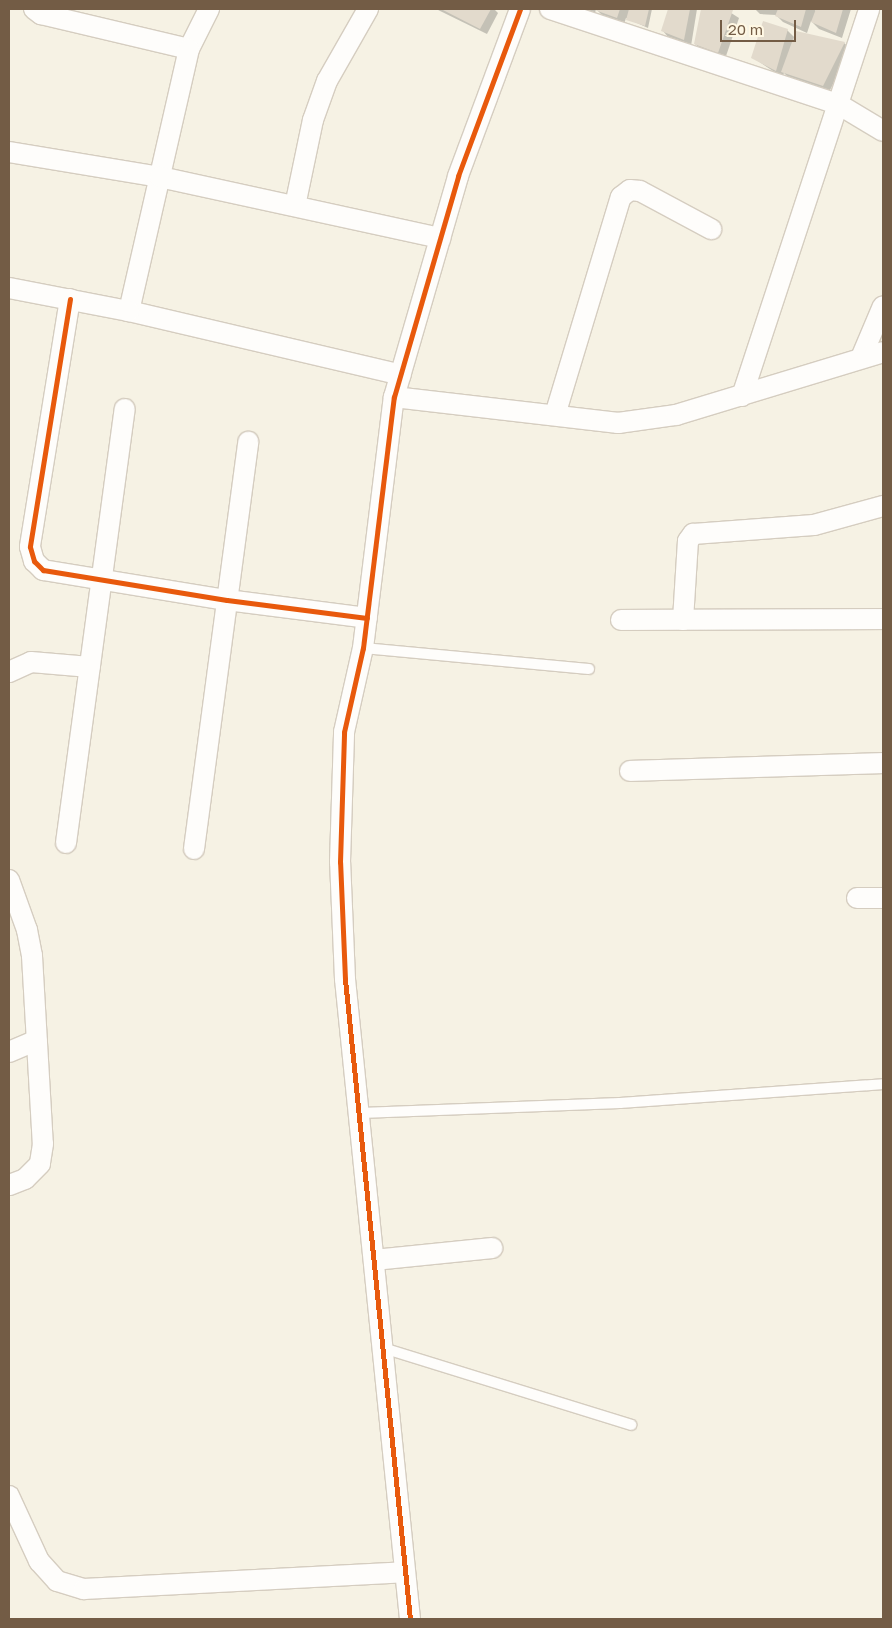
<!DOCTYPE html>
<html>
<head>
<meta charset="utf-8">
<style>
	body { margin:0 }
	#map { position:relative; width:892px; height:1628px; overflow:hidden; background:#f6f2e4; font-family:"Golos Text",sans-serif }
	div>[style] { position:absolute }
	.shadow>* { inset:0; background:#0003 }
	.building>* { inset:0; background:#e2dacc }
	.roads { filter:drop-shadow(1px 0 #d5cdc0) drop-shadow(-1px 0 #d5cdc0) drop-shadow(0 1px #d5cdc0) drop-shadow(0 -1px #d5cdc0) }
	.lane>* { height:10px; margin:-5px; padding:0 5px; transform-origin:5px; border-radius:5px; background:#fefdfb }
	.street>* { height:20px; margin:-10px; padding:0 10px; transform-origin:10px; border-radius:10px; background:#fefdfb }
	.cycleway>* { height:5px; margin:-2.5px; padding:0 2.5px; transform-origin:2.5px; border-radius:2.5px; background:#e8590c }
	span { translate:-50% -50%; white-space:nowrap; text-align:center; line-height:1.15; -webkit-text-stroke:4.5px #fff8e4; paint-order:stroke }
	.frame { position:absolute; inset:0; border:10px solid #735c45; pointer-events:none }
	.scale { position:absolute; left:720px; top:20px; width:76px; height:22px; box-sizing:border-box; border:2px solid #735c45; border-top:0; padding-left:6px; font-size:15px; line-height:18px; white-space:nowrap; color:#735c45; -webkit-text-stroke:4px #fff8e4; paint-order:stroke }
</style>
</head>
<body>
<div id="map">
	<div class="shadow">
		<i style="clip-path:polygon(436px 9px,494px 9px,498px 13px,487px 34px)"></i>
		<i style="clip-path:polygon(572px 9px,652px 9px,648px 28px,626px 18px,624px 24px,603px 16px,596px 9px,594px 18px)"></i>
		<i style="clip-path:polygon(669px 9px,697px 9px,691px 46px,669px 38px,663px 31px)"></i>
		<i style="clip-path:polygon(702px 9px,725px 9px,739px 18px,725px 59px,702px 50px,695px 44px)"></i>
		<i style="clip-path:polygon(755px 9px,815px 9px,816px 12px,817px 9px,851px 9px,842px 38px,819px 29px,811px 21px,807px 33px,783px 22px,776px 15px,760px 14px)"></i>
		<i style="clip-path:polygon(787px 30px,795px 38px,844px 43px,851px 49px,829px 92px,789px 78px,784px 73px,782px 77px,752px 57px)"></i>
	</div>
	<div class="building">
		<i style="clip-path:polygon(441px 9px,491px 9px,480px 29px)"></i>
		<i style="clip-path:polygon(592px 9px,620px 9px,617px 18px)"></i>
		<i style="clip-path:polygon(629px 9px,649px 9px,645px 26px,626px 20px)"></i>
		<i style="clip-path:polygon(668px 9px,690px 9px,684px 40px,661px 31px)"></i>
		<i style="clip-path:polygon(701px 9px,733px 10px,718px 53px,694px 44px)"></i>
		<i style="clip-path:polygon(778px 9px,806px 9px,801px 27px,775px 16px)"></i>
		<i style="clip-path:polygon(816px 9px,843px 9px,836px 33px,811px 22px)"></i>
		<i style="clip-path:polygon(763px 21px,788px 29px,776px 71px,751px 58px)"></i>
		<i style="clip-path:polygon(796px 31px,845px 42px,823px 86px,781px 72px)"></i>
	</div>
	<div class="roads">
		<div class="lane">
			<i style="left:363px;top:648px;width:227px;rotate:5.3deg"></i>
			<i style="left:361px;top:1113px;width:259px;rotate:-2.2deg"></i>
			<i style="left:620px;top:1103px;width:264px;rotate:-4.1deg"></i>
			<i style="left:383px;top:1348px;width:260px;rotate:17.2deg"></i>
		</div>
		<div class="street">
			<i style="left:34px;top:9px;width:9px;rotate:36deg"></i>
			<i style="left:41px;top:14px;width:152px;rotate:13.3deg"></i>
			<i style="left:209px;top:9px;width:45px;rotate:116.6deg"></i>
			<i style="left:189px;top:49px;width:269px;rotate:102.9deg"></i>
			<i style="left:129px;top:311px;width:279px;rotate:13.2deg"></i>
			<i style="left:550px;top:9px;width:303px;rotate:18.3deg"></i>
			<i style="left:838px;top:104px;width:52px;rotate:31deg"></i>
			<i style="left:9px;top:152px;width:153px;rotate:9.4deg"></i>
			<i style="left:160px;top:177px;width:287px;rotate:12.3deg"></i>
			<i style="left:295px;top:206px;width:88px;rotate:-78.2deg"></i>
			<i style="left:313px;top:120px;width:41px;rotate:-70.3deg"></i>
			<i style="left:327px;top:81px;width:83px;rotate:-60.3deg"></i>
			<i style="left:9px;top:288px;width:122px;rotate:10.9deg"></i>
			<i style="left:70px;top:299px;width:251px;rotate:99.2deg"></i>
			<i style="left:30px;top:547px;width:15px;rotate:74deg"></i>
			<i style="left:34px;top:561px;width:13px;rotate:45deg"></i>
			<i style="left:43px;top:570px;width:186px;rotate:9.3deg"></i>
			<i style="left:227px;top:600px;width:141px;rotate:7.3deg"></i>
			<i style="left:861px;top:358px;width:56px;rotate:-67.1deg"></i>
			<i style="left:742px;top:396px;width:407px;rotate:-71.8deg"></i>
			<i style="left:394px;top:397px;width:226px;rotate:6.6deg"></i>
			<i style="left:618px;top:423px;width:59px;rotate:-7.9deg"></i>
			<i style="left:676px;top:415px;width:216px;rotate:-16.9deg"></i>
			<i style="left:555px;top:415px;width:228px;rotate:-73.2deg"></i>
			<i style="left:621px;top:197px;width:11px;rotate:-38deg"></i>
			<i style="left:630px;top:190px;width:10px;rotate:6deg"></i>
			<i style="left:640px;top:191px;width:81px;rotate:28.2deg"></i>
			<i style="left:621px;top:620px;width:262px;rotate:-0.2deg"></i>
			<i style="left:683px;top:620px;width:79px;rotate:-86.4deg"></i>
			<i style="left:688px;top:541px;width:9px;rotate:-54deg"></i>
			<i style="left:693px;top:534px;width:121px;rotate:-4.3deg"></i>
			<i style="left:814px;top:525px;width:72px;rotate:-15.4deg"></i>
			<i style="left:9px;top:672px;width:24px;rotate:-24deg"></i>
			<i style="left:31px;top:662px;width:59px;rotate:4.8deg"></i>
			<i style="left:630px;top:771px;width:253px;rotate:-1.8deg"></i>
			<i style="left:66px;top:843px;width:438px;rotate:-82.3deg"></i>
			<i style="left:194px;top:849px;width:411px;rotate:-82.4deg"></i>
			<i style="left:9px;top:880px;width:53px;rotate:70.2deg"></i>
			<i style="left:27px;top:930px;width:26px;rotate:79deg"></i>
			<i style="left:32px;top:956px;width:188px;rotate:86.7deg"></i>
			<i style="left:43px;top:1144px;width:20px;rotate:99deg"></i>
			<i style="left:40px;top:1164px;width:21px;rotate:135deg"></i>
			<i style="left:25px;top:1179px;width:17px;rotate:159deg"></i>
			<i style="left:857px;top:898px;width:26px"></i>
			<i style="left:9px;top:1052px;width:30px;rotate:-23deg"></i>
			<i style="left:374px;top:1260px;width:119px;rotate:-5.8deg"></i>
			<i style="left:9px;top:1496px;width:72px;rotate:65.2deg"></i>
			<i style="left:39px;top:1561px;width:27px;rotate:48deg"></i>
			<i style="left:57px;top:1581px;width:28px;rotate:17deg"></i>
			<i style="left:84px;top:1589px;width:320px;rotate:-3deg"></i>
			<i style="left:410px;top:1619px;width:643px;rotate:-95.8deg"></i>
			<i style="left:345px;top:979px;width:117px;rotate:-92.4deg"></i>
			<i style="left:340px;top:862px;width:130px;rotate:-88.2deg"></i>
			<i style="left:344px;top:732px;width:86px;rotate:-77.3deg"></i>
			<i style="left:363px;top:648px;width:253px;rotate:-83deg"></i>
			<i style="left:394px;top:397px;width:230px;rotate:-73.8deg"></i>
			<i style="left:458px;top:176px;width:178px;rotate:-69.6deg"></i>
		</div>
	</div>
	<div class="cycleway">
		<i style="left:70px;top:299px;width:251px;rotate:99.2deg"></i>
		<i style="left:30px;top:547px;width:15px;rotate:74deg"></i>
		<i style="left:34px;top:561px;width:13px;rotate:45deg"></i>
		<i style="left:43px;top:570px;width:186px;rotate:9.3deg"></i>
		<i style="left:227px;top:600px;width:141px;rotate:7.3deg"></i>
		<i style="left:410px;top:1619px;width:643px;rotate:-95.8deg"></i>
		<i style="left:345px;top:979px;width:117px;rotate:-92.4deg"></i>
		<i style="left:340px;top:862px;width:130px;rotate:-88.2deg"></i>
		<i style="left:344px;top:732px;width:86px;rotate:-77.3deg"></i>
		<i style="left:363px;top:648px;width:253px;rotate:-83deg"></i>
		<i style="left:394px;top:397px;width:230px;rotate:-73.8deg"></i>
		<i style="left:458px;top:176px;width:178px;rotate:-69.6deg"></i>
	</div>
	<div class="frame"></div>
	<div class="scale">20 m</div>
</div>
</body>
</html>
